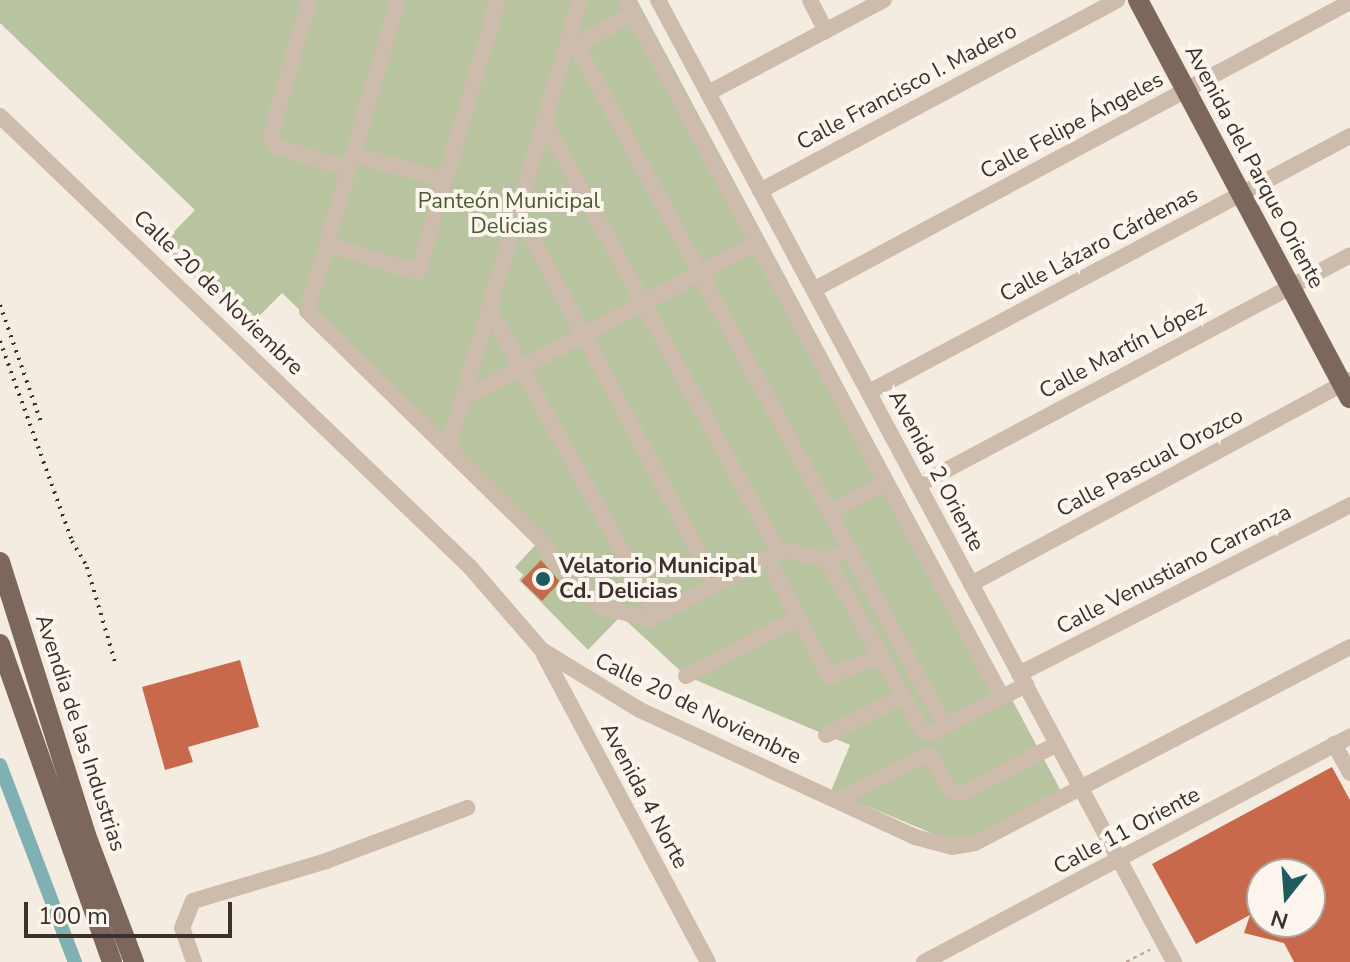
<!DOCTYPE html>
<html>
<head>
<meta charset="utf-8">
<style>
	body { margin:0 }
	#map { position:relative; width:1350px; height:962px; overflow:hidden; background:#f4ebe1; font-family:"Nunito Sans",sans-serif }
	div>[style] { position:absolute }
	.green>* { inset:0; background:#b8c4a0 }
	.canal>* { height:14px; margin:-7px; padding:0 7px; transform-origin:7px; border-radius:7px; background:#7fb0b2 }
	.building>* { inset:0; background:#c8694b }
	.path>* { height:2px; margin-top:-1px; transform-origin:0; background:repeating-linear-gradient(90deg,#b9a596 0 4px,transparent 0 8px) }
	.minor>* { height:16px; margin:-8px; padding:0 8px; transform-origin:8px; border-radius:8px; background:#cdbbac }
	.major>* { height:20px; margin:-10px; padding:0 10px; transform-origin:10px; border-radius:10px; background:#7d675c }
	.rail>* { height:4px; margin-top:-2px; transform-origin:0; background:repeating-linear-gradient(90deg,#3b302b 0 2px,transparent 0 8px) }
	.dots>* { width:22px; height:22px; translate:-50% -50%; box-sizing:border-box; border:4px solid #fbf5ee; border-radius:50% }
	span { translate:-50% -50%; white-space:nowrap; text-align:center; line-height:1.15; -webkit-text-stroke:8px #fbf5ee; paint-order:stroke }
	.street-label { font-size:22px; color:#3b302b }
	.park-label { font-size:22px; color:#4a5a2e }
	.poi-label { font-size:22px; color:#3b302b; font-weight:700 }
	.left { translate:0 -50%; text-align:left }
	.north { position:absolute; left:1246px; top:858px; width:80px; height:80px; box-sizing:border-box; background:#fbf5ee; border:2px solid #aea6a0; border-radius:50%; rotate:197deg; font-size:22px; font-weight:700; line-height:32px; text-align:center; color:#3b302b }
	.north::after { content:''; display:block; margin:auto; width:28px; height:36px; background:#1f5a5e; clip-path:polygon(50% 0,100% 100%,50% 72%,0 100%) }
	.scale { position:absolute; left:24px; top:902px; width:208px; height:36px; box-sizing:border-box; border:4px solid #3b302b; border-top:0; padding-left:10px; font-size:24px; line-height:28px; white-space:nowrap; color:#3b302b; -webkit-text-stroke:6px #fbf5ee; paint-order:stroke }
</style>
</head>
<body>
<div id="map">
	<div class="green">
		<i style="clip-path:polygon(0 0,637px 0,1061px 791px,960px 845px,831px 791px,850px 745px,686px 676px,621px 616px,588px 650px,519px 580px,523px 575px,515px 567px,540px 540px,282px 293px,247px 328px,161px 245px,195px 210px,0 23px)"></i>
	</div>
	<div class="canal">
		<i style="left:0;top:765px;width:211px;rotate:69.2deg"></i>
	</div>
	<div class="building">
		<i style="clip-path:polygon(541px 560px,560px 582px,542px 601px,521px 581px)"></i>
		<i style="clip-path:polygon(240px 660px,259px 727px,188px 747px,193px 762px,165px 770px,142px 687px)"></i>
		<i style="clip-path:polygon(evenodd,1332px 767px,1350px 800px,1350px 962px,1294px 962px,1284px 943px,1244px 933px,1250px 915px,1196px 944px,1152px 864px,1332px 767px,1262px 874px,1310px 874px,1310px 922px,1262px 922px,1262px 874px)"></i>
	</div>
	<div class="path">
		<i style="left:1126px;top:962px;width:27px;rotate:-27deg"></i>
	</div>
	<div class="minor">
		<i style="left:309px;top:0;width:143px;rotate:105.8deg"></i>
		<i style="left:270px;top:138px;width:12px;rotate:48deg"></i>
		<i style="left:278px;top:147px;width:74px;rotate:17.2deg"></i>
		<i style="left:398px;top:0;width:324px;rotate:106.3deg"></i>
		<i style="left:307px;top:311px;width:333px;rotate:44.4deg"></i>
		<i style="left:545px;top:544px;width:18px;rotate:63deg"></i>
		<i style="left:553px;top:560px;width:68px;rotate:43.8deg"></i>
		<i style="left:602px;top:607px;width:49px;rotate:14.3deg"></i>
		<i style="left:649px;top:619px;width:152px;rotate:-27.1deg"></i>
		<i style="left:784px;top:550px;width:44px;rotate:13.1deg"></i>
		<i style="left:827px;top:560px;width:25px;rotate:-26deg"></i>
		<i style="left:626px;top:0;width:792px;rotate:61.66deg"></i>
		<i style="left:658px;top:0;width:1092px;rotate:61.79deg"></i>
		<i style="left:810px;top:0;width:35px;rotate:63deg"></i>
		<i style="left:570px;top:33px;width:788px;rotate:61.58deg"></i>
		<i style="left:577px;top:45px;width:64px;rotate:-29.7deg"></i>
		<i style="left:708px;top:93px;width:199px;rotate:-27.9deg"></i>
		<i style="left:0;top:116px;width:651px;rotate:43.82deg"></i>
		<i style="left:470px;top:567px;width:110px;rotate:49.1deg"></i>
		<i style="left:542px;top:650px;width:115px;rotate:31.5deg"></i>
		<i style="left:640px;top:710px;width:303px;rotate:24.8deg"></i>
		<i style="left:915px;top:837px;width:38px;rotate:15deg"></i>
		<i style="left:952px;top:847px;width:23px;rotate:-10deg"></i>
		<i style="left:975px;top:843px;width:423px;rotate:-27.6deg"></i>
		<i style="left:544px;top:121px;width:491px;rotate:61.4deg"></i>
		<i style="left:353px;top:154px;width:96px;rotate:15.8deg"></i>
		<i style="left:760px;top:191px;width:405px;rotate:-28.1deg"></i>
		<i style="left:518px;top:211px;width:423px;rotate:62.1deg"></i>
		<i style="left:327px;top:245px;width:95px;rotate:16.5deg"></i>
		<i style="left:418px;top:272px;width:284px;rotate:-73.6deg"></i>
		<i style="left:815px;top:289px;width:607px;rotate:-28.21deg"></i>
		<i style="left:489px;top:309px;width:349px;rotate:61.2deg"></i>
		<i style="left:869px;top:392px;width:545px;rotate:-28.02deg"></i>
		<i style="left:462px;top:399px;width:334px;rotate:-27.9deg"></i>
		<i style="left:448px;top:448px;width:467px;rotate:-73.6deg"></i>
		<i style="left:918px;top:485px;width:489px;rotate:-28deg"></i>
		<i style="left:830px;top:512px;width:63px;rotate:-27.4deg"></i>
		<i style="left:827px;top:560px;width:196px;rotate:60.9deg"></i>
		<i style="left:922px;top:731px;width:10px;rotate:11deg"></i>
		<i style="left:932px;top:733px;width:106px;rotate:-27.1deg"></i>
		<i style="left:774px;top:572px;width:118px;rotate:62.1deg"></i>
		<i style="left:829px;top:676px;width:56px;rotate:-21deg"></i>
		<i style="left:971px;top:584px;width:430px;rotate:-28.3deg"></i>
		<i style="left:544px;top:655px;width:348px;rotate:61.9deg"></i>
		<i style="left:1019px;top:674px;width:372px;rotate:-27deg"></i>
		<i style="left:686px;top:676px;width:125px;rotate:-27.6deg"></i>
		<i style="left:826px;top:735px;width:86px;rotate:-26.9deg"></i>
		<i style="left:1334px;top:744px;width:33px;rotate:61deg"></i>
		<i style="left:837px;top:800px;width:97px;rotate:-27.1deg"></i>
		<i style="left:923px;top:756px;width:8px;rotate:7deg"></i>
		<i style="left:931px;top:757px;width:39px;rotate:60deg"></i>
		<i style="left:951px;top:791px;width:10px;rotate:17deg"></i>
		<i style="left:961px;top:794px;width:106px;rotate:-27.5deg"></i>
		<i style="left:194px;top:962px;width:36px;rotate:-109deg"></i>
		<i style="left:182px;top:928px;width:29px;rotate:-68deg"></i>
		<i style="left:193px;top:901px;width:139px;rotate:-16.7deg"></i>
		<i style="left:326px;top:861px;width:151px;rotate:-20.6deg"></i>
		<i style="left:924px;top:962px;width:482px;rotate:-27.9deg"></i>
	</div>
	<div class="major">
		<i style="left:1138px;top:0;width:451px;rotate:62deg"></i>
		<i style="left:0;top:562px;width:286px;rotate:72.5deg"></i>
		<i style="left:86px;top:835px;width:136px;rotate:69.3deg"></i>
		<i style="left:0;top:644px;width:337px;rotate:70.6deg"></i>
	</div>
	<div class="rail">
		<i style="left:0;top:305px;width:124px;rotate:70.7deg"></i>
		<i style="left:0;top:341px;width:213px;rotate:70.2deg"></i>
		<i style="left:72px;top:541px;width:30px;rotate:60deg"></i>
		<i style="left:87px;top:567px;width:99px;rotate:73.6deg"></i>
	</div>
	<div class="dots">
		<i style="left:543px;top:579px;background:#1f5a5e"></i>
	</div>
	<div class="street-label">
		<span style="left:907px;top:87px;rotate:-28deg">Calle Francisco I. Madero</span>
		<span style="left:1072px;top:126px;rotate:-28deg">Calle Felipe Ángeles</span>
		<span style="left:1254px;top:167px;rotate:62deg">Avenida del Parque Oriente</span>
		<span style="left:1099px;top:245px;rotate:-28deg">Calle Lázaro Cárdenas</span>
		<span style="left:218px;top:293px;rotate:44deg">Calle 20 de Noviembre</span>
		<span style="left:1123px;top:350px;rotate:-28deg">Calle Martín López</span>
		<span style="left:1150px;top:463px;rotate:-28deg">Calle Pascual Orozco</span>
		<span style="left:936px;top:471px;rotate:62deg">Avenida 2 Oriente</span>
		<span style="left:1174px;top:570px;rotate:-27deg">Calle Venustiano Carranza</span>
		<span style="left:698px;top:709px;rotate:26deg">Calle 20 de Noviembre</span>
		<span style="left:80px;top:733px;rotate:72deg">Avendia de las Industrias</span>
		<span style="left:644px;top:796px;rotate:62deg">Avenida 4 Norte</span>
		<span style="left:1127px;top:831px;rotate:-28deg">Calle 11 Oriente</span>
	</div>
	<div class="park-label">
		<span style="left:509px;top:214px">Panteón Municipal<br>Delicias</span>
	</div>
	<div class="poi-label">
		<span class="left" style="left:559px;top:579px">Velatorio Municipal<br>Cd. Delicias</span>
	</div>
	<div class="north">N</div>
	<div class="scale">100 m</div>
</div>
</body>
</html>
